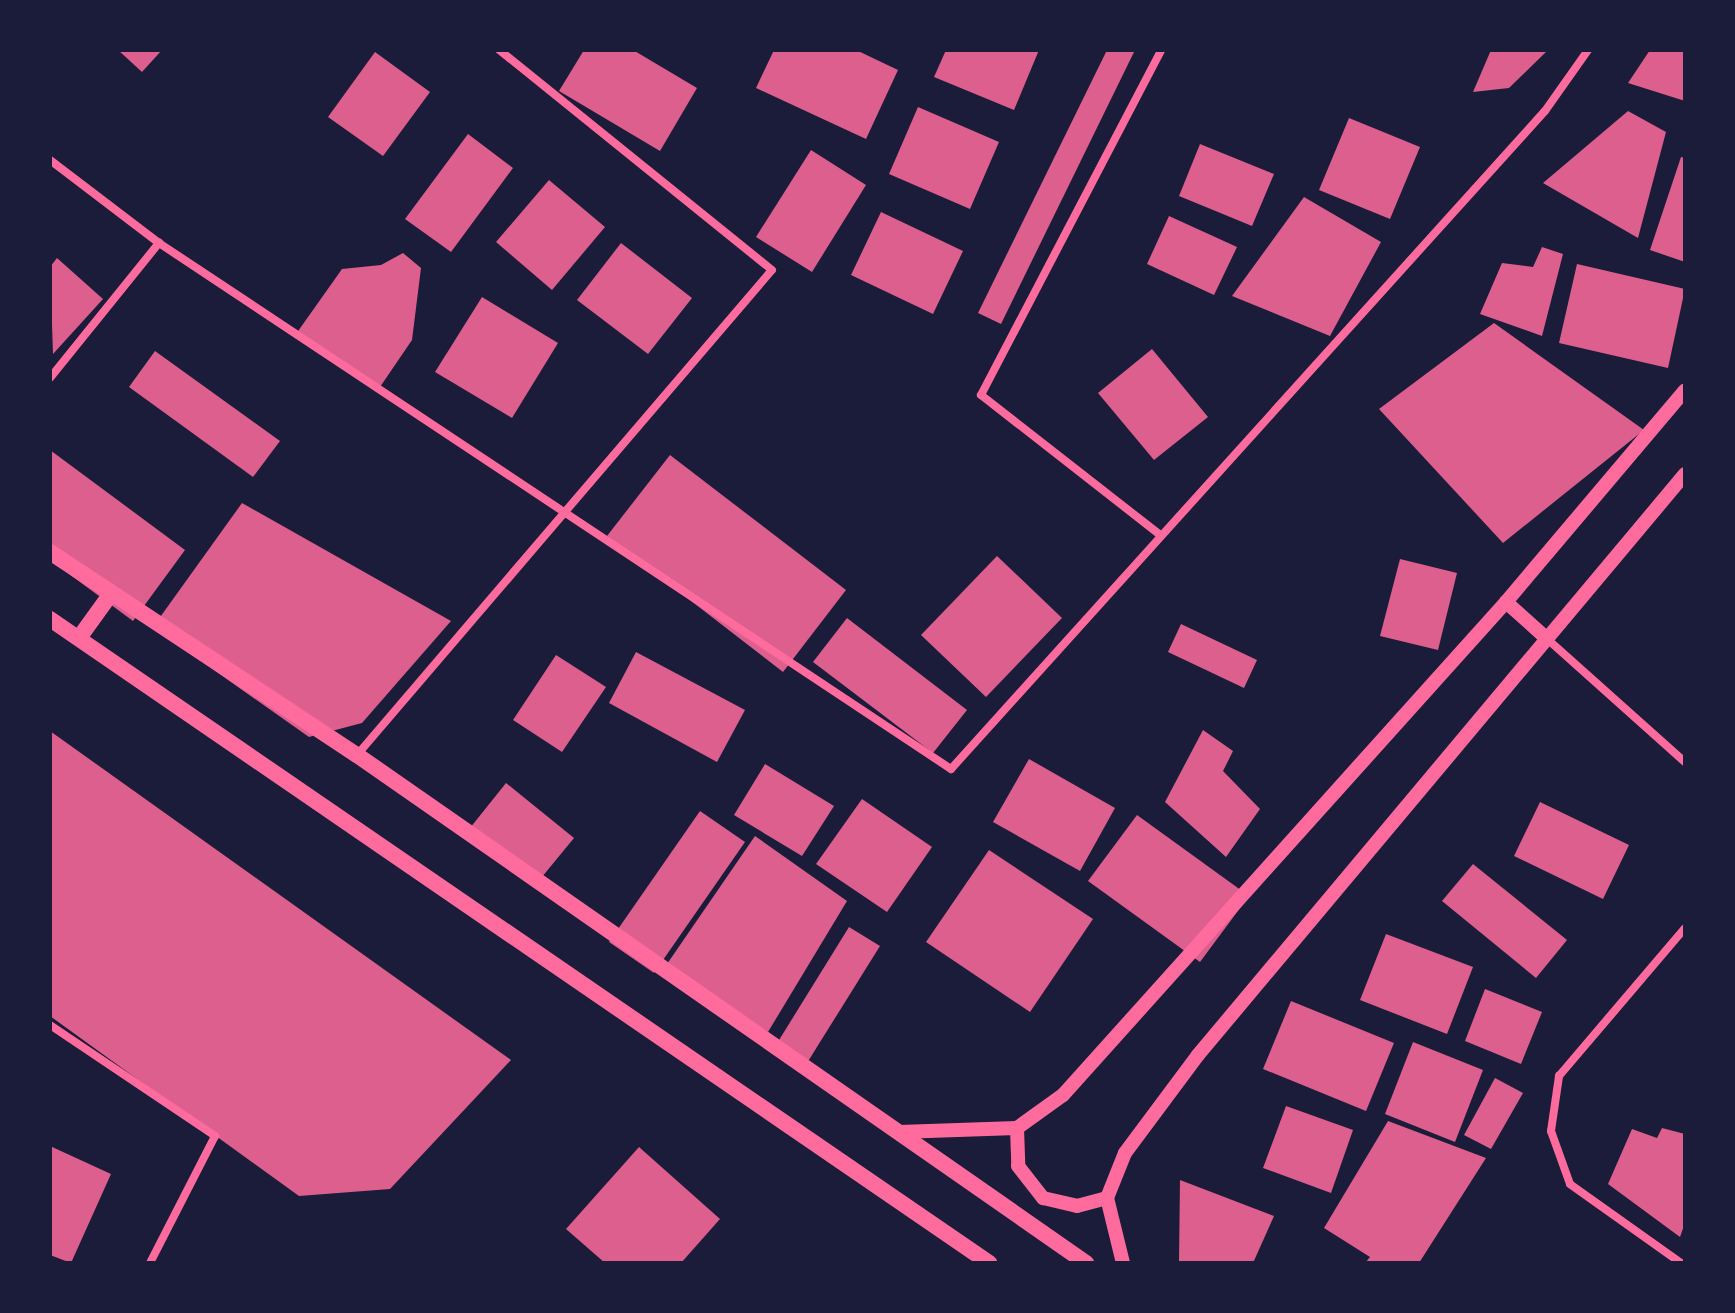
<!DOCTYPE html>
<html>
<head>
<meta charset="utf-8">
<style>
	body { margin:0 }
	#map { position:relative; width:1735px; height:1313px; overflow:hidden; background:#1b1b3a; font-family:"DejaVu Sans",sans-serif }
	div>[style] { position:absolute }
	.building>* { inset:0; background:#dd5f8e }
	.minor>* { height:8px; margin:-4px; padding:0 4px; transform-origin:4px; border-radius:4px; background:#ff6b9d }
	.tertiary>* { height:14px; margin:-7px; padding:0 7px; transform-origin:7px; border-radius:7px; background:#ff6b9d }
	.secondary>* { height:16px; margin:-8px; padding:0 8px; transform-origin:8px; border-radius:8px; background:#ff6b9d }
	span { translate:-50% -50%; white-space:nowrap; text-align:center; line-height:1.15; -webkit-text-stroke:6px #1b1b3a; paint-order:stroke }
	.frame { position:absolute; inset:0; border:52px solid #1b1b3a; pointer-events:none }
</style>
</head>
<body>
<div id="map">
	<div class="building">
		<i style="clip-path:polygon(118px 50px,162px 50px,142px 72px)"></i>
		<i style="clip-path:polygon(584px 50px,633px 50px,697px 88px,660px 151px,559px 91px)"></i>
		<i style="clip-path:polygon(774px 50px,856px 50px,898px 70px,866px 139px,756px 88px)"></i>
		<i style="clip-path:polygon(946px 50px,1039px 50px,1014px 110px,934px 77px)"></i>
		<i style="clip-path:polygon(1107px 50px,1135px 50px,1001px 324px,978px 313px)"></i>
		<i style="clip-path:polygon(1491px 50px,1548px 50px,1509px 88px,1473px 92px)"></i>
		<i style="clip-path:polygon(1650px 50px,1685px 50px,1685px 101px,1628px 83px)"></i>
		<i style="clip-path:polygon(375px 52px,430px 92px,383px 156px,328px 117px)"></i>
		<i style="clip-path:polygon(918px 107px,999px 142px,970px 209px,889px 174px)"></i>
		<i style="clip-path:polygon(1628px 111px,1666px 132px,1638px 238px,1543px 183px)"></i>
		<i style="clip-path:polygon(1349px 118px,1420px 147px,1390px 219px,1319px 190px)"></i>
		<i style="clip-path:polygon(468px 134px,513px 168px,451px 252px,405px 219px)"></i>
		<i style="clip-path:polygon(1200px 144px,1274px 174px,1252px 226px,1179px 196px)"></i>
		<i style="clip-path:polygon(811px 150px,866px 185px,812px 272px,756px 237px)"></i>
		<i style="clip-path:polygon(1681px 157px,1685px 158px,1685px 262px,1650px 250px)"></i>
		<i style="clip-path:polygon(549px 180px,605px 227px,552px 290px,496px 242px)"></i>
		<i style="clip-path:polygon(1304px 197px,1381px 242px,1330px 336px,1232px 296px)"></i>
		<i style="clip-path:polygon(881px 212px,963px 251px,933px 314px,851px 275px)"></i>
		<i style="clip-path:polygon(1169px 216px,1237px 247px,1214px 295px,1147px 264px)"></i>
		<i style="clip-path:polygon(621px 243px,692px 298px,648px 354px,577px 300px)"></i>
		<i style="clip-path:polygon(1542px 247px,1563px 254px,1542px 336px,1480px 314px,1502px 263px,1533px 267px)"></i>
		<i style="clip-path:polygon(403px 253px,421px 268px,412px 340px,380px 387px,296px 334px,342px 269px,381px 265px)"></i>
		<i style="clip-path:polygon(57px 258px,103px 299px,53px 354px,50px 267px)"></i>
		<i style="clip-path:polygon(1577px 264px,1685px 289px,1668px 368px,1559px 343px)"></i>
		<i style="clip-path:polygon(482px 297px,558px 343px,512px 418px,435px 372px)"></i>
		<i style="clip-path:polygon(1494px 323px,1644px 430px,1503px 543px,1379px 409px)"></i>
		<i style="clip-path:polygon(1152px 349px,1208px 417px,1154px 460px,1098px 393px)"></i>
		<i style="clip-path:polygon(155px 351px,280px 441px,253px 477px,129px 387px)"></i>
		<i style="clip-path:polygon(50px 450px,185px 550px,133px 621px,50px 560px)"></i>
		<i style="clip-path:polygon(670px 455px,846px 590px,783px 672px,607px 536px)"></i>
		<i style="clip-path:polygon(242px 503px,451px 621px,362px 723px,309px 737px,153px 627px)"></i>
		<i style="clip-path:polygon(997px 556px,1062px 618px,986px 697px,921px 635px)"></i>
		<i style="clip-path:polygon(1400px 559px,1457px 573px,1438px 650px,1380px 636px)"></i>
		<i style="clip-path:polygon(847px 618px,967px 710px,933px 753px,813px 662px)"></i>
		<i style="clip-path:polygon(1181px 624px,1257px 660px,1244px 688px,1168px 652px)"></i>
		<i style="clip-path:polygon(636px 652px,745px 710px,717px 762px,609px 703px)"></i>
		<i style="clip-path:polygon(556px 655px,606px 687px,562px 752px,513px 720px)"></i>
		<i style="clip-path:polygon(1203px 730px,1233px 751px,1223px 771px,1260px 809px,1226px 857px,1165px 802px)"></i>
		<i style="clip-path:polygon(50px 731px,511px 1060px,390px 1189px,299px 1196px,50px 1016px)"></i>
		<i style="clip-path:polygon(1029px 759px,1115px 808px,1080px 871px,993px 822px)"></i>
		<i style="clip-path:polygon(765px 764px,834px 806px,802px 856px,734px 815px)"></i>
		<i style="clip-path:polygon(506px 783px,574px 838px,537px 883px,470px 828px)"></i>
		<i style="clip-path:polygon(862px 799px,932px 847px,887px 912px,816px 864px)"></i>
		<i style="clip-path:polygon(1540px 802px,1629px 845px,1603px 899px,1514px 856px)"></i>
		<i style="clip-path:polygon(700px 811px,745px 842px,654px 973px,609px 942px)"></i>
		<i style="clip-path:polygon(1137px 815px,1249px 896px,1200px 962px,1088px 881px)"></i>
		<i style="clip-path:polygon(755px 836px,847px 901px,768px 1032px,667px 964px)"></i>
		<i style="clip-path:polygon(989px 850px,1093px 919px,1030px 1012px,926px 942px)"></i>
		<i style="clip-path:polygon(1473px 864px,1567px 940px,1536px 978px,1442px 901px)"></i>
		<i style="clip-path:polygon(849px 927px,880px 946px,802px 1071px,771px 1053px)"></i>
		<i style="clip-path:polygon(1386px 934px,1473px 967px,1447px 1034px,1360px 1000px)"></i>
		<i style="clip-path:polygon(1485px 989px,1542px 1012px,1521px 1064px,1465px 1041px)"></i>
		<i style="clip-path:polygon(1291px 1001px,1394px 1043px,1366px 1111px,1263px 1069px)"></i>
		<i style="clip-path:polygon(1413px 1042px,1483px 1070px,1455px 1142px,1385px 1114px)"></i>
		<i style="clip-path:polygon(1495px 1078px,1523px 1093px,1491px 1149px,1464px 1135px)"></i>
		<i style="clip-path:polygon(1286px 1106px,1353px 1130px,1331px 1193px,1263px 1168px)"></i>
		<i style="clip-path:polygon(1388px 1121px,1486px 1158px,1419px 1263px,1365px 1263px,1370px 1257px,1324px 1228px)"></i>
		<i style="clip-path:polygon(1662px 1128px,1685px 1134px,1685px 1223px,1680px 1237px,1608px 1184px,1632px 1129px,1657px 1138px)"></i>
		<i style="clip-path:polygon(50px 1146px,111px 1174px,71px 1263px,50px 1255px)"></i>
		<i style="clip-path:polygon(639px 1147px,720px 1219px,681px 1263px,605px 1263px,566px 1229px)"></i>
		<i style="clip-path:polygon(1180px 1180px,1274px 1216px,1253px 1263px,1179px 1261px)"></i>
	</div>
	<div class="minor">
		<i style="left:50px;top:160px;width:137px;rotate:37.3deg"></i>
		<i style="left:159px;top:243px;width:951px;rotate:33.59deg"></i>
		<i style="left:951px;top:769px;width:886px;rotate:-47.93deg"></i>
		<i style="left:1545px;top:111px;width:75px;rotate:-54.8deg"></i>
		<i style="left:50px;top:378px;width:174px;rotate:-51.1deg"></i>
		<i style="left:1159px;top:534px;width:226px;rotate:-142deg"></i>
		<i style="left:981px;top:395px;width:389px;rotate:-62.4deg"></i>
		<i style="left:1545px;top:637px;width:188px;rotate:41.8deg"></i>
		<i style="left:357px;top:755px;width:638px;rotate:-49.45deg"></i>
		<i style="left:772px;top:270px;width:351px;rotate:-141.1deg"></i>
		<i style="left:50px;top:1025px;width:199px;rotate:33.9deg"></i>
		<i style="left:215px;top:1136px;width:143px;rotate:117.1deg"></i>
		<i style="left:1681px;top:1263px;width:136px;rotate:-144.6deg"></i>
		<i style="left:1570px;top:1184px;width:56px;rotate:-109.7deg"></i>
		<i style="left:1551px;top:1131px;width:56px;rotate:-81.7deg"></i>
		<i style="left:1559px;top:1076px;width:194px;rotate:-49.6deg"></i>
	</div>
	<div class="tertiary">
		<i style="left:1506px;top:602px;width:52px;rotate:41.9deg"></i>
		<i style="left:1017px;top:1128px;width:38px;rotate:88deg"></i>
		<i style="left:1018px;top:1166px;width:41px;rotate:52deg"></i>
		<i style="left:1043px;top:1198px;width:35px;rotate:13deg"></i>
		<i style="left:1077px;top:1206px;width:31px;rotate:-15deg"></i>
		<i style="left:899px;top:1132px;width:118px;rotate:-1.9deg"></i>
		<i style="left:1017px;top:1128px;width:57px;rotate:-35.7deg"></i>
		<i style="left:1063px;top:1095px;width:663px;rotate:-48.06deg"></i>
		<i style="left:1506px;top:602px;width:277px;rotate:-49.8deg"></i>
		<i style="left:1123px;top:1263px;width:67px;rotate:-103.8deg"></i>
		<i style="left:1107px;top:1198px;width:48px;rotate:-68.2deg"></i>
		<i style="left:1125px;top:1153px;width:122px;rotate:-53.3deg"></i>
		<i style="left:1198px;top:1055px;width:758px;rotate:-50.03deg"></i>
	</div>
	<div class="secondary">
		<i style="left:50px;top:552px;width:368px;rotate:33.5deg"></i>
		<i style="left:357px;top:755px;width:889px;rotate:34.87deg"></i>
		<i style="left:50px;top:619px;width:1139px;rotate:34.44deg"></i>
		<i style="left:79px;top:638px;width:53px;rotate:-54.2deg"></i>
	</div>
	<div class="frame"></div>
</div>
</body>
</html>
